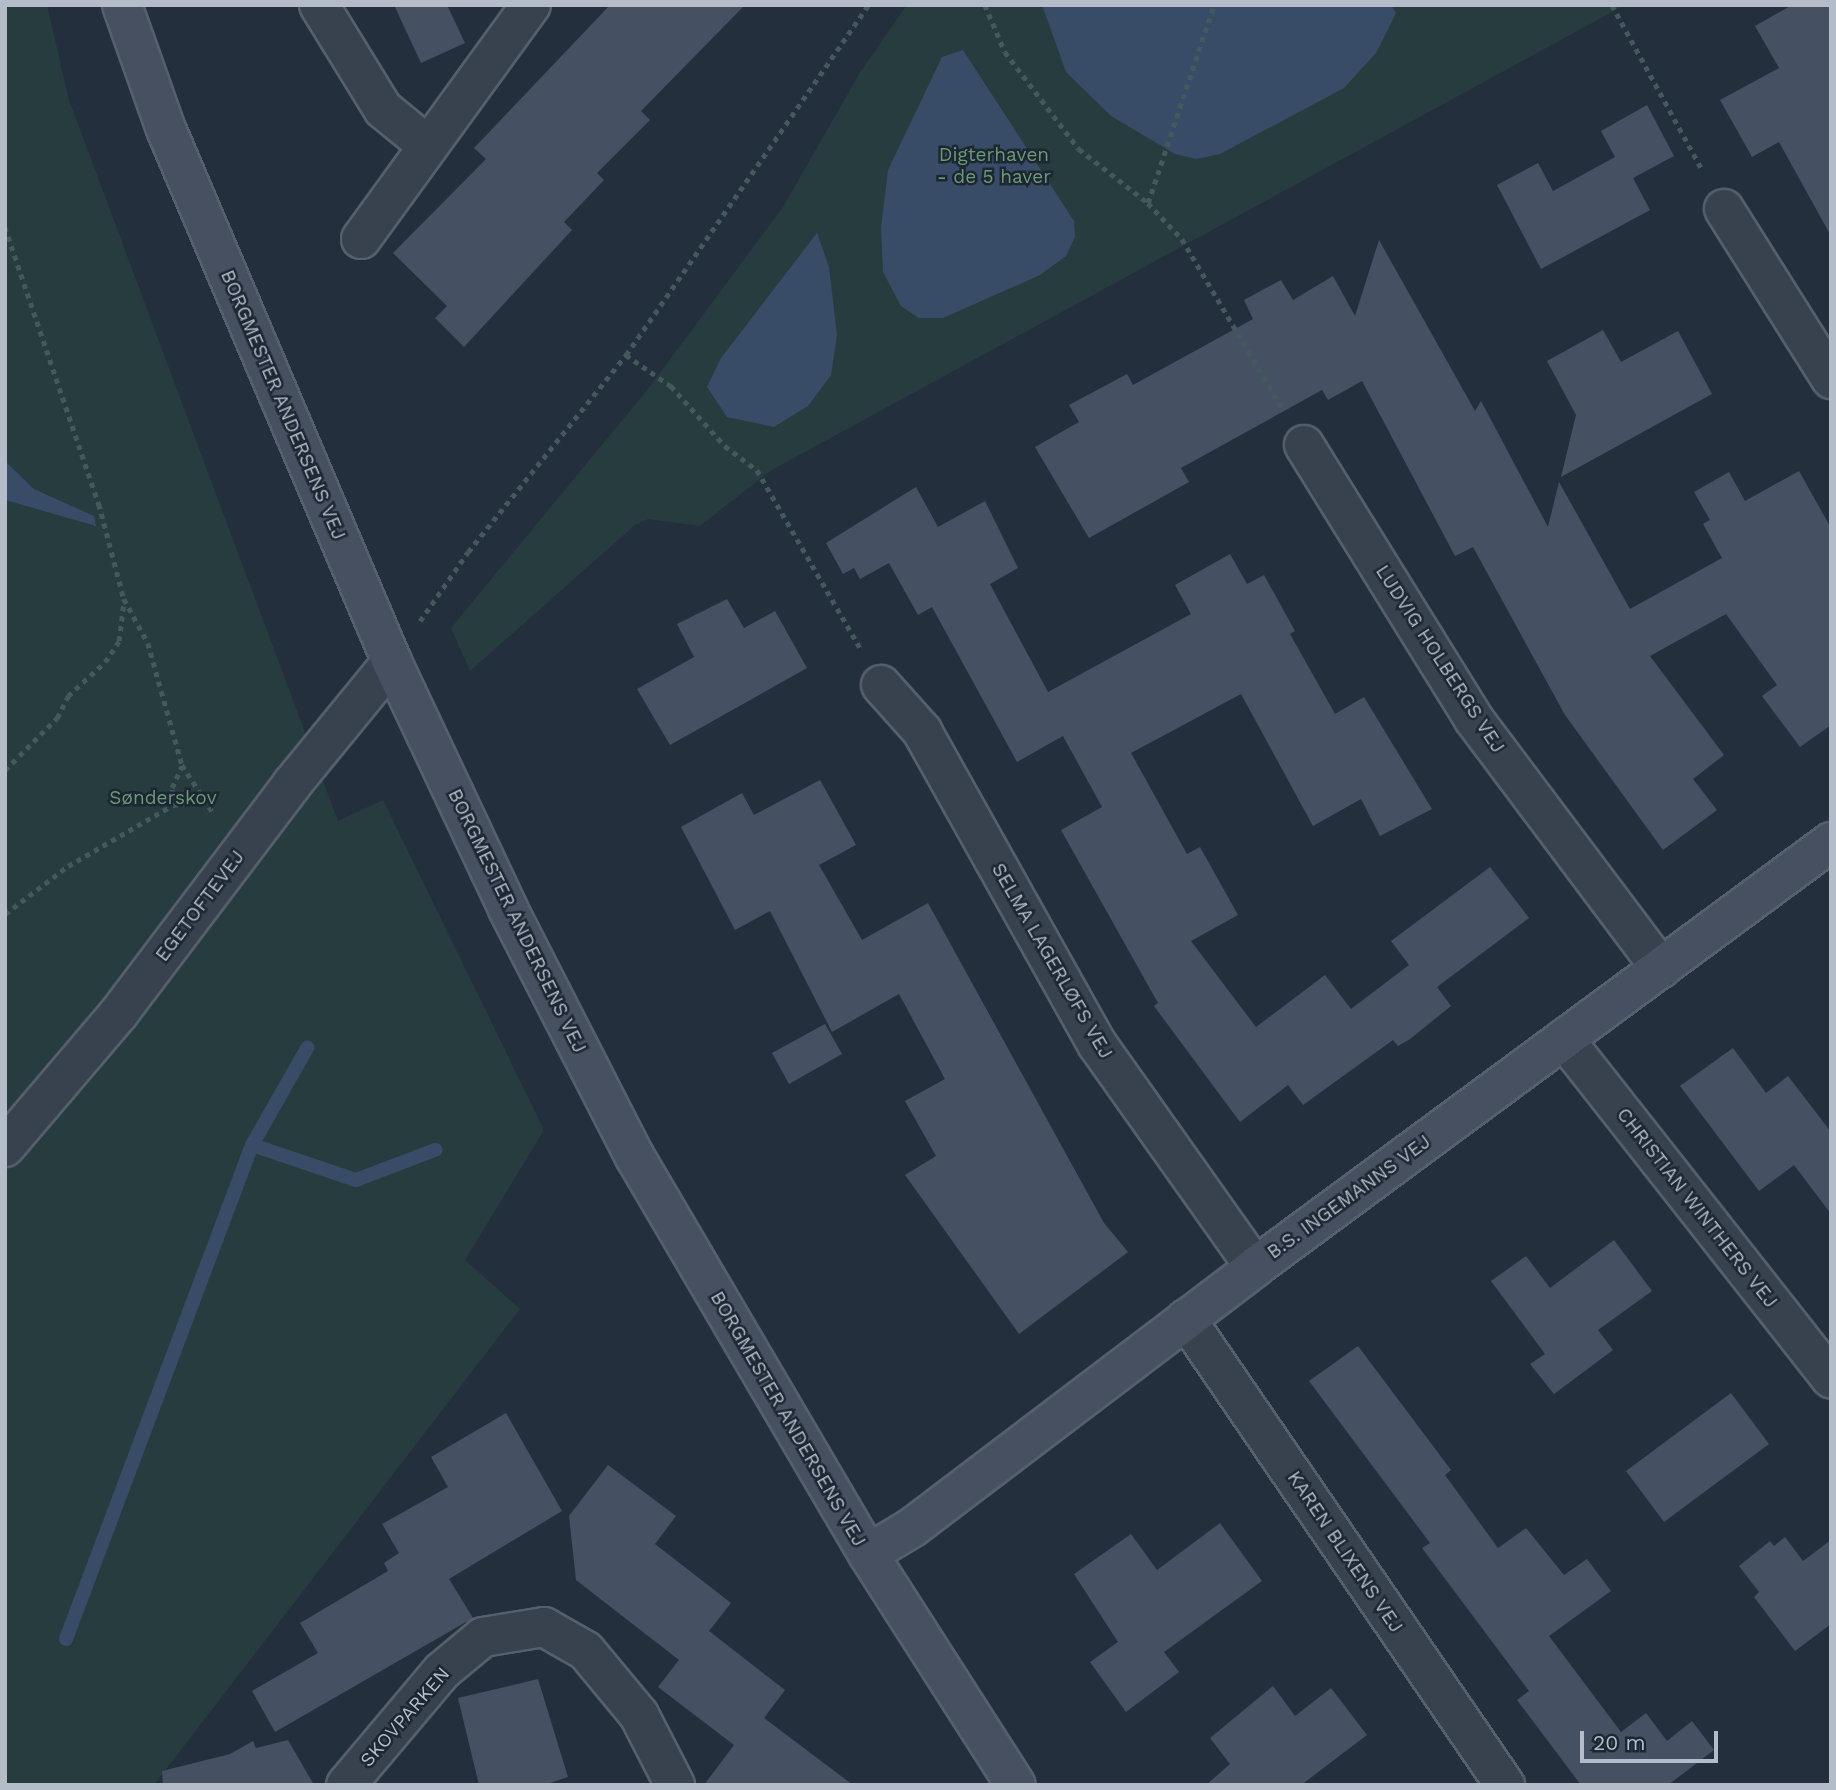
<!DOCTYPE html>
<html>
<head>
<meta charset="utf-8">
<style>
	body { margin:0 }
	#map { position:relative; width:1836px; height:1790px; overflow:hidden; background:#242f3e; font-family:"Work Sans",sans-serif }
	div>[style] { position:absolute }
	.green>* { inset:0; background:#263c3f }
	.water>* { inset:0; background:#394c67 }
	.stream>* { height:14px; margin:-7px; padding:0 7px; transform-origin:7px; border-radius:7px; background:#394c67 }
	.building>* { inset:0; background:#455162 }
	.path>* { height:4.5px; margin-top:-2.25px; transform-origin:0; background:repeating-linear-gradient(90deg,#44595c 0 5px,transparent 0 10px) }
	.roads { filter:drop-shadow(2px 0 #565f6c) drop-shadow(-2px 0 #565f6c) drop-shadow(0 2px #565f6c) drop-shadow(0 -2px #565f6c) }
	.street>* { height:38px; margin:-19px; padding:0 19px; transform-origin:19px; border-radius:19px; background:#38414e }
	.secondary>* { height:38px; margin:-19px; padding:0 19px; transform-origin:19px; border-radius:19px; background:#465061 }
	span { translate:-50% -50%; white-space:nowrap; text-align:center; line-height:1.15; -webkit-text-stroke:5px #1d2633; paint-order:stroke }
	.park-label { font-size:19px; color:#6b9a76 }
	.street-label { font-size:19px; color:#b4bcc9 }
	.frame { position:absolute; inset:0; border:7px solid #b4bcc9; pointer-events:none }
	.scale { position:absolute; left:1580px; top:1731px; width:138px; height:32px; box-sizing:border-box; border:4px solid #b4bcc9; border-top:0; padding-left:9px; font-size:21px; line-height:24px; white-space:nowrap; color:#b4bcc9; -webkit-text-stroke:5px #1d2633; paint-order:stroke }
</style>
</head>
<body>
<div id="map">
	<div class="green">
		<i style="clip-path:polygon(5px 5px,47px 5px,69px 100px,338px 821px,383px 800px,544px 1130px,465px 1260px,520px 1309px,154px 1785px,5px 1785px,5px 500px,96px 525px,94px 516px,34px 489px,5px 461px)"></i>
		<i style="clip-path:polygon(907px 5px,1625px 5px,770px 471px,700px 526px,648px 519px,635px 525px,470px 671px,451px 628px,648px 389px,783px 207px,861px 71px)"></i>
	</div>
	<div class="water">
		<i style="clip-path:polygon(1042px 5px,1391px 5px,1396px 13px,1376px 53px,1344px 88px,1220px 154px,1196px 159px,1175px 154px,1111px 116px,1066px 72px)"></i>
		<i style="clip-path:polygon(963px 50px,1074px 221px,1075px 237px,1066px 256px,1040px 275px,943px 318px,919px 318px,901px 306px,883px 272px,881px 227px,888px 170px,942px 57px)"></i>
		<i style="clip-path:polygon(817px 233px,829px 267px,837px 335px,831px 375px,808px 406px,774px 427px,727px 417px,707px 387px,721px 358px)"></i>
		<i style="clip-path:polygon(5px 461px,34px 489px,94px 516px,96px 526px,5px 500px)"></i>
	</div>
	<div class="stream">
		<i style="left:252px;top:1145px;width:110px;rotate:18.6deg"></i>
		<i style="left:356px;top:1180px;width:85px;rotate:-20.8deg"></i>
		<i style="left:66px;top:1639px;width:528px;rotate:-69.37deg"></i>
		<i style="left:252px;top:1145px;width:112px;rotate:-60.4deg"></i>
	</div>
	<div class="building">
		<i style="clip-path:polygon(394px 5px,447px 5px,465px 43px,421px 63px)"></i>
		<i style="clip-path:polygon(610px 5px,745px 5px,641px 111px,650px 120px,597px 173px,604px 180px,564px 222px,572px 230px,464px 347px,435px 318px,447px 306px,393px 253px,486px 159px,474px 148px)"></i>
		<i style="clip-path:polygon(1792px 5px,1831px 5px,1831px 236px,1779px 142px,1752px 157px,1720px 100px,1779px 68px,1755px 26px)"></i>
		<i style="clip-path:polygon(1647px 105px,1674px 156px,1633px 178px,1650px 210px,1541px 269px,1497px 185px,1538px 163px,1553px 191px,1615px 157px,1601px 131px)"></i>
		<i style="clip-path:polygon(1379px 240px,1475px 411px,1481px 401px,1548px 527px,1559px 482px,1630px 609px,1722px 558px,1703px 524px,1710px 520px,1694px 492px,1729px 472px,1745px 501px,1799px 471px,1831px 528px,1831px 725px,1800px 747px,1762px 696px,1777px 685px,1726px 614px,1650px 656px,1724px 755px,1693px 779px,1717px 810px,1663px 850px,1565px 715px,1473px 547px,1455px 556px,1362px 381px,1328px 400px,1322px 390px,1181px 468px,1189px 482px,1089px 538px,1035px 447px,1079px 422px,1069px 405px,1127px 374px,1133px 385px,1253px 319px,1244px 300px,1281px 280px,1293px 300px,1333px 276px,1355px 316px)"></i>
		<i style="clip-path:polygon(1603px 330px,1621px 362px,1678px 331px,1712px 394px,1561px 477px,1576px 415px,1547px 361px)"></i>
		<i style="clip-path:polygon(916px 487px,938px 527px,985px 501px,1018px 568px,990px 584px,1048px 692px,1191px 614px,1175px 585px,1230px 554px,1247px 584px,1264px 575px,1295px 631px,1290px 634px,1335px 714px,1364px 697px,1432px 809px,1380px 836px,1361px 799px,1313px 826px,1241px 694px,1131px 753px,1187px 854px,1200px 847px,1238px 915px,1191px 941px,1256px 1027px,1325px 975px,1351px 1009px,1409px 965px,1391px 941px,1490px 867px,1529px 918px,1437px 987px,1451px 1006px,1410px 1039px,1398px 1046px,1393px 1040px,1303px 1105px,1288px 1085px,1240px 1122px,1154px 1006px,1158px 1003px,1061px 830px,1102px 807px,1063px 736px,1017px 762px,932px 607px,918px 615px,889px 563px,860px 579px,854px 568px,843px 574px,826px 543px)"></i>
		<i style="clip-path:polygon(727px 599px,744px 628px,775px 611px,807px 668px,670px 745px,637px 689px,694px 657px,677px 624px)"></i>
		<i style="clip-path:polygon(820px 780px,856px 845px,819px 865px,862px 940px,928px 903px,1104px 1223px,1128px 1252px,1019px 1334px,905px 1175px,936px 1156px,905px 1101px,945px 1079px,899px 994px,832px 1032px,770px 911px,735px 930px,681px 827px,742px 793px,754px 815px)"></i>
		<i style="clip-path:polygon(825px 1024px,842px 1054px,789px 1084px,772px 1053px)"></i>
		<i style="clip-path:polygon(1733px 1048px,1766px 1093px,1788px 1076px,1831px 1132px,1831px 1214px,1794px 1165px,1759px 1191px,1680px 1086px)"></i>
		<i style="clip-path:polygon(1614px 1240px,1652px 1291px,1598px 1330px,1613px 1350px,1554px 1394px,1530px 1364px,1545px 1354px,1491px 1281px,1526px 1256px,1550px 1288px)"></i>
		<i style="clip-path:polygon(1358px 1346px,1451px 1470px,1445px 1475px,1498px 1548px,1526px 1528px,1564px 1575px,1587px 1559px,1611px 1591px,1549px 1636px,1621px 1732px,1646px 1713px,1667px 1741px,1692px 1721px,1714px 1750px,1668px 1785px,1581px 1785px,1517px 1700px,1529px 1691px,1422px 1548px,1430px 1543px,1309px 1381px)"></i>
		<i style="clip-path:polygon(1731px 1393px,1769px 1444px,1664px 1522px,1626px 1471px)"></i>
		<i style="clip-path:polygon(506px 1413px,562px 1511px,449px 1579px,473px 1618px,275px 1732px,252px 1691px,318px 1653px,300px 1623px,388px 1571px,384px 1563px,399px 1553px,382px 1524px,448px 1487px,431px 1457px)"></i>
		<i style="clip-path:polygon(608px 1465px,676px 1516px,655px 1544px,731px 1603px,709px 1631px,785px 1690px,764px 1718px,853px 1785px,704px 1785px,734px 1745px,658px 1687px,679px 1660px,576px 1580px,569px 1516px)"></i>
		<i style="clip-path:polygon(1220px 1523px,1262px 1581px,1164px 1652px,1179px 1672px,1126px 1712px,1090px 1662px,1118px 1642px,1074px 1574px,1131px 1534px,1157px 1570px)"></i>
		<i style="clip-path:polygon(1785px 1537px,1803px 1561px,1831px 1540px,1831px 1624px,1795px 1651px,1754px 1597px,1759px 1592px,1739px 1566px,1770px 1541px,1774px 1546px)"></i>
		<i style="clip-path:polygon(538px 1679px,568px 1777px,544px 1785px,479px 1785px,458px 1698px)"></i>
		<i style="clip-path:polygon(1273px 1686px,1295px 1716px,1331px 1688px,1367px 1735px,1301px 1785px,1206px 1785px,1230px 1764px,1210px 1738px)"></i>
		<i style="clip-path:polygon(288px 1740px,314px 1785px,163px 1785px,162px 1771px,230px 1754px,253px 1741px,256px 1748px)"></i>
	</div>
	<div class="path">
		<i style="left:985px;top:5px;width:51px;rotate:66.9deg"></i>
		<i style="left:1005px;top:52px;width:122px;rotate:52.7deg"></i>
		<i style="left:1079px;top:149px;width:88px;rotate:38deg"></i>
		<i style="left:1148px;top:203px;width:50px;rotate:46.6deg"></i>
		<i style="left:1182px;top:239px;width:196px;rotate:59.4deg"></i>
		<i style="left:1612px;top:5px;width:189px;rotate:61.3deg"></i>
		<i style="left:1148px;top:203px;width:209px;rotate:-71.6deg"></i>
		<i style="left:5px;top:227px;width:293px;rotate:71.3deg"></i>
		<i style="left:99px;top:504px;width:98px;rotate:75.3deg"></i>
		<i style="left:124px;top:599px;width:50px;rotate:61.4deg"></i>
		<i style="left:148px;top:643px;width:127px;rotate:74.4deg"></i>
		<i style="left:182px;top:765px;width:59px;rotate:56.9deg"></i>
		<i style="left:626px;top:355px;width:55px;rotate:34.6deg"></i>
		<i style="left:671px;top:386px;width:81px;rotate:48deg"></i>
		<i style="left:725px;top:446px;width:40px;rotate:37deg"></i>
		<i style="left:757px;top:470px;width:206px;rotate:59.9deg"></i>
		<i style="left:420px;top:621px;width:84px;rotate:-55.2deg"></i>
		<i style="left:468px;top:552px;width:253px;rotate:-51.3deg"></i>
		<i style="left:626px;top:355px;width:426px;rotate:-55.3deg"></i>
		<i style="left:5px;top:770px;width:74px;rotate:-45deg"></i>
		<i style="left:57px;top:718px;width:25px;rotate:-63deg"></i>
		<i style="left:68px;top:696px;width:50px;rotate:-42.6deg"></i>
		<i style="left:105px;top:662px;width:25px;rotate:-56deg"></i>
		<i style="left:119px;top:641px;width:42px;rotate:-83.2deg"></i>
		<i style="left:173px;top:805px;width:17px;rotate:-93deg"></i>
		<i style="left:172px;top:788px;width:24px;rotate:-66deg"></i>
		<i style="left:5px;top:914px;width:79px;rotate:-37.3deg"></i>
		<i style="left:68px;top:866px;width:121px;rotate:-30.2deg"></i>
		<i style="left:173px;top:805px;width:31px;rotate:-7deg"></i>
	</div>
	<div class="roads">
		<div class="street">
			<i style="left:319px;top:5px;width:122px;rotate:58.4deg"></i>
			<i style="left:383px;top:109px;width:58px;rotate:39.4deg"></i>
			<i style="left:1724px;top:209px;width:201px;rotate:57.8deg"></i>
			<i style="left:361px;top:239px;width:289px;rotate:-54deg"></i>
			<i style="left:1304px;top:445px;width:321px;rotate:58.2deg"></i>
			<i style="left:1473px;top:718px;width:313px;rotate:53.1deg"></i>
			<i style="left:881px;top:685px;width:62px;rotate:48.3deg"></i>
			<i style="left:922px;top:731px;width:359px;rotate:60.8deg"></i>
			<i style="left:1097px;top:1044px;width:273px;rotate:54.7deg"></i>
			<i style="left:1564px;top:1039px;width:432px;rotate:51.8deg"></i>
			<i style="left:5px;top:1147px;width:176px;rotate:-49.6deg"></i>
			<i style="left:119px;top:1013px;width:287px;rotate:-52.9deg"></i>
			<i style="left:292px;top:784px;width:158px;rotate:-50.7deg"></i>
			<i style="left:1186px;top:1319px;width:565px;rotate:55.61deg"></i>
			<i style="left:346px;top:1785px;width:149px;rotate:-49.9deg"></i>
			<i style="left:442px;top:1671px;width:53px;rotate:-39.7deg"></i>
			<i style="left:483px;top:1637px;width:62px;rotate:-9.3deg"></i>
			<i style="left:544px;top:1627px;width:48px;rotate:29.7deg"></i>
			<i style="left:586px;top:1651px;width:83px;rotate:50.4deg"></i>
			<i style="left:639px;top:1715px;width:79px;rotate:62.8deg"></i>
		</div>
		<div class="secondary">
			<i style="left:122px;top:5px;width:132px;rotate:70.5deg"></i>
			<i style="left:166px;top:129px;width:579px;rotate:67.02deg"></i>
			<i style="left:392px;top:662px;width:273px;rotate:64.8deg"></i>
			<i style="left:508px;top:909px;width:279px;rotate:62.9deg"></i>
			<i style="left:635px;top:1157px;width:460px;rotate:59.6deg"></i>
			<i style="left:868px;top:1554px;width:274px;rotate:57.4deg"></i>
			<i style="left:868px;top:1554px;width:52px;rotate:-31deg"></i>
			<i style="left:913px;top:1527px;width:430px;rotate:-37.2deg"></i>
			<i style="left:1255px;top:1267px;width:716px;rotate:-36.42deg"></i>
		</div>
	</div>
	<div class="park-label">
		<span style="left:994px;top:166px">Digterhaven<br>- de 5 haver</span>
		<span style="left:163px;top:798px">Sønderskov</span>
	</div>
	<div class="street-label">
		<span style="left:283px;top:405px;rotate:67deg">BORGMESTER ANDERSENS VEJ</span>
		<span style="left:1440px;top:659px;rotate:57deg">LUDVIG HOLBERGS VEJ</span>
		<span style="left:200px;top:906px;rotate:-53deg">EGETOFTEVEJ</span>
		<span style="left:517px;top:921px;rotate:64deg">BORGMESTER ANDERSENS VEJ</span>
		<span style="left:1052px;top:961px;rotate:60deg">SELMA LAGERLØFS VEJ</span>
		<span style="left:1349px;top:1197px;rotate:-36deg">B.S. INGEMANNS VEJ</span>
		<span style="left:1697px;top:1208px;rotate:52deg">CHRISTIAN WINTHERS VEJ</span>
		<span style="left:788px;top:1419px;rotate:60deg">BORGMESTER ANDERSENS VEJ</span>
		<span style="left:1345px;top:1552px;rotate:56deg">KAREN BLIXENS VEJ</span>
		<span style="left:405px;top:1717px;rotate:-49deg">SKOVPARKEN</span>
	</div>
	<div class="frame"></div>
	<div class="scale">20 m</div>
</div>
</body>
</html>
